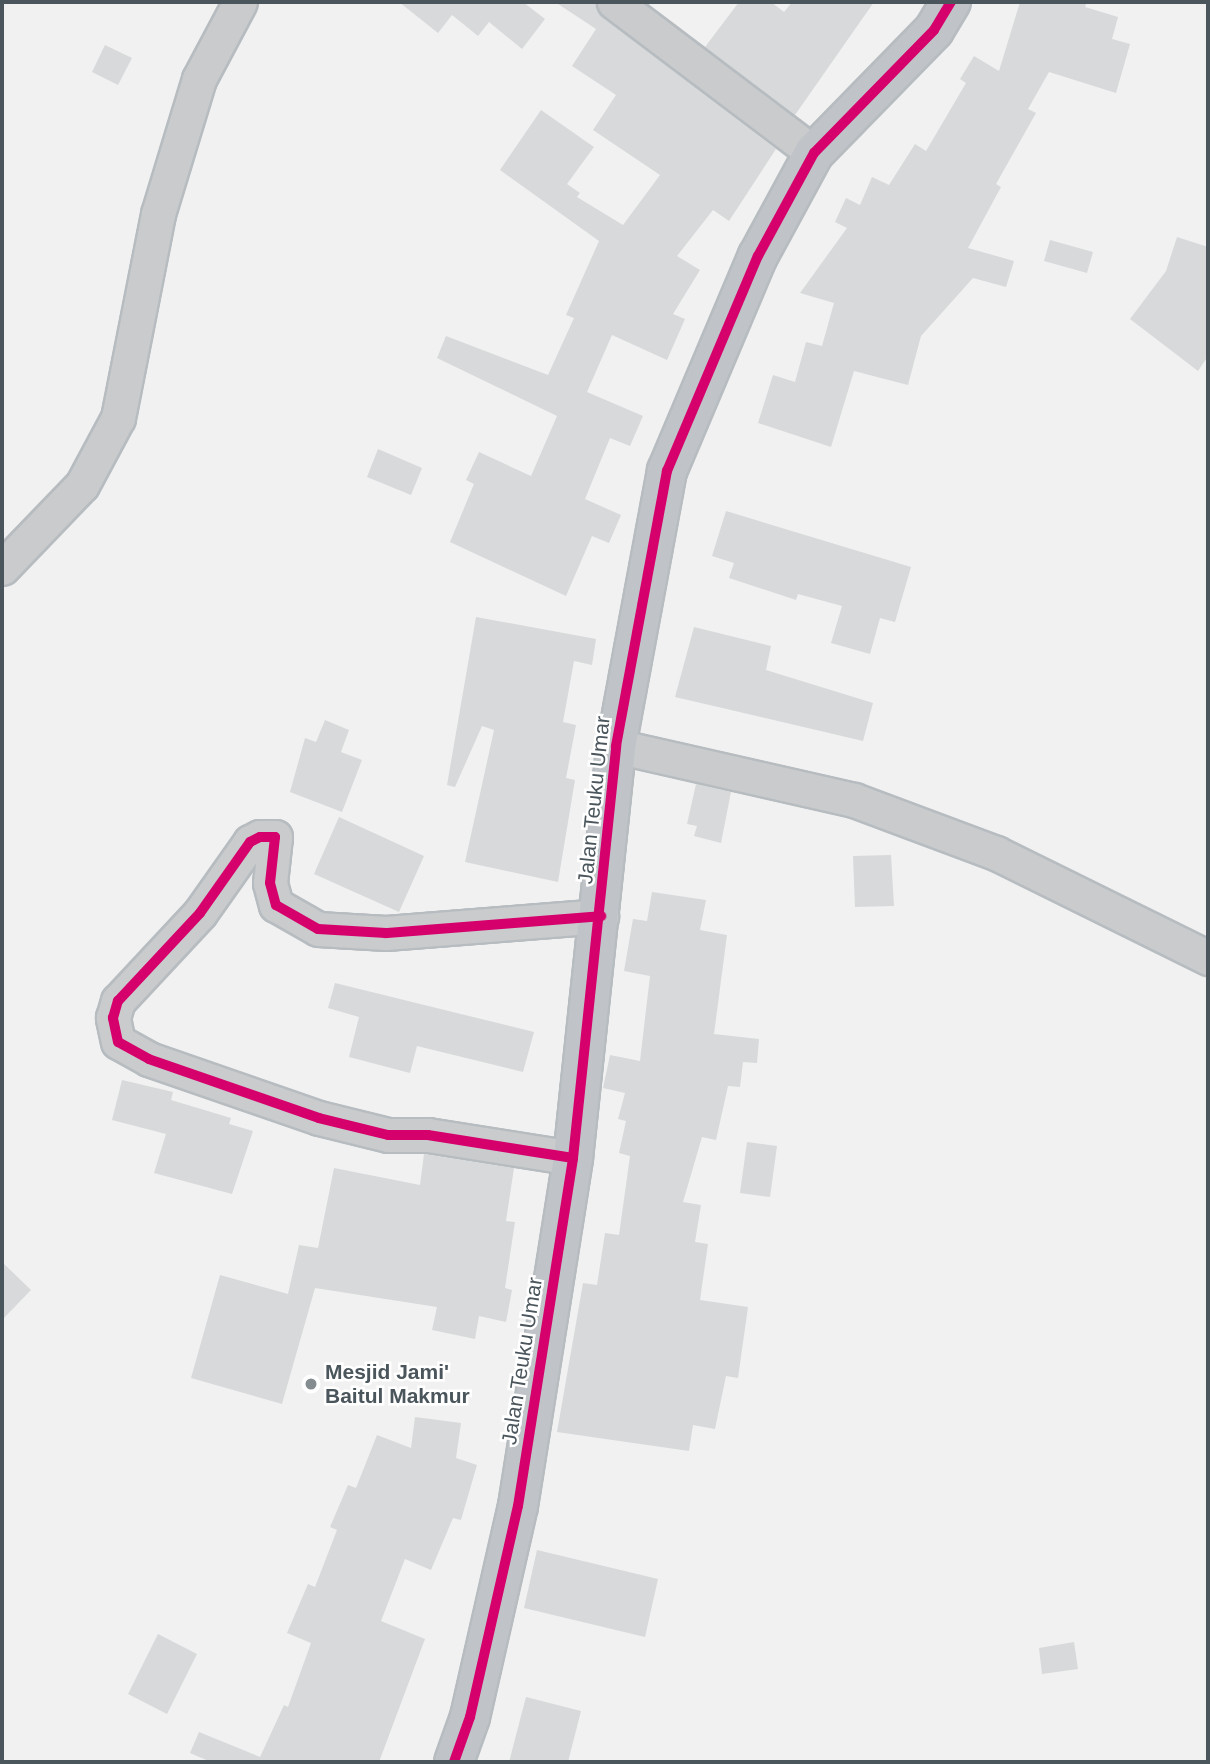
<!DOCTYPE html>
<html>
<head>
<meta charset="utf-8">
<style>
	body { margin:0 }
	#map { position:relative; width:1210px; height:1764px; overflow:hidden; background:#f1f1f1; font-family:Helvetica,sans-serif }
	div>[style] { position:absolute }
	.building>* { inset:0; background:#d7d9da }
	.roads { filter:drop-shadow(2px 0 #b7bcc0) drop-shadow(-2px 0 #b7bcc0) drop-shadow(0 2px #b7bcc0) drop-shadow(0 -2px #b7bcc0) }
	.minor>* { height:33px; margin:-16.5px; padding:0 16.5px; transform-origin:16.5px; border-radius:16.5px; background:#c9cbcc }
	.trunk>* { height:38px; margin:-19px; padding:0 19px; transform-origin:19px; border-radius:19px; background:#c0c4c8 }
	.cycleway>* { height:10px; margin:-5px; padding:0 5px; transform-origin:5px; border-radius:5px; background:#d6006c }
	.dots>* { width:19px; height:19px; translate:-50% -50%; box-sizing:border-box; border:4px solid #fff; border-radius:50% }
	span { translate:-50% -50%; white-space:nowrap; text-align:center; line-height:1.15; -webkit-text-stroke:5px #fff; paint-order:stroke }
	.street-label { font-size:21px; color:#4a555c }
	.poi-label { font-size:21px; color:#4a555c; font-weight:700 }
	.left { translate:0 -50%; text-align:left }
	.frame { position:absolute; inset:0; border:4px solid #4a555c; pointer-events:none }
</style>
</head>
<body>
<div id="map">
	<div class="building">
		<i style="clip-path:polygon(399px 2px,523px 2px,545px 19px,522px 49px,489px 22px,478px 36px,452px 15px,438px 33px)"></i>
		<i style="clip-path:polygon(555px 2px,595px 2px,602px 17px,776px 149px,729px 221px,713px 210px,677px 256px,700px 270px,673px 314px,685px 319px,667px 360px,612px 335px,587px 392px,643px 416px,630px 446px,610px 438px,585px 499px,621px 515px,609px 543px,592px 536px,566px 596px,450px 542px,474px 484px,466px 480px,479px 452px,531px 476px,557px 416px,437px 358px,446px 336px,548px 375px,574px 318px,566px 315px,599px 241px,500px 170px,541px 110px,594px 147px,567px 184px,580px 193px,577px 197px,623px 225px,660px 175px,593px 130px,616px 95px,572px 66px,596px 29px)"></i>
		<i style="clip-path:polygon(739px 2px,771px 2px,784px 12px,792px 2px,874px 2px,795px 115px,705px 47px)"></i>
		<i style="clip-path:polygon(1020px 2px,1087px 2px,1085px 7px,1118px 17px,1112px 39px,1130px 44px,1116px 93px,1049px 72px,1028px 109px,1036px 113px,996px 184px,1001px 187px,968px 248px,1014px 261px,1006px 287px,973px 278px,921px 336px,908px 385px,854px 371px,831px 447px,758px 423px,773px 375px,795px 382px,806px 342px,822px 346px,834px 303px,800px 293px,847px 228px,835px 222px,846px 198px,860px 205px,872px 177px,889px 185px,915px 144px,926px 151px,966px 83px,960px 79px,974px 56px,999px 71px)"></i>
		<i style="clip-path:polygon(105px 45px,132px 58px,118px 85px,92px 72px)"></i>
		<i style="clip-path:polygon(1177px 237px,1208px 247px,1208px 356px,1198px 371px,1130px 319px,1166px 271px)"></i>
		<i style="clip-path:polygon(1050px 240px,1093px 252px,1087px 273px,1044px 261px)"></i>
		<i style="clip-path:polygon(378px 449px,422px 468px,411px 495px,367px 477px)"></i>
		<i style="clip-path:polygon(726px 511px,911px 567px,895px 622px,880px 618px,870px 654px,831px 643px,842px 606px,798px 594px,796px 600px,729px 578px,734px 563px,712px 556px)"></i>
		<i style="clip-path:polygon(476px 617px,596px 639px,592px 665px,574px 661px,563px 722px,576px 725px,566px 778px,575px 780px,558px 882px,465px 862px,494px 730px,482px 726px,455px 787px,447px 785px)"></i>
		<i style="clip-path:polygon(694px 627px,771px 646px,766px 670px,873px 703px,863px 741px,675px 697px)"></i>
		<i style="clip-path:polygon(325px 720px,349px 730px,341px 752px,362px 760px,342px 812px,290px 792px,305px 738px,316px 742px)"></i>
		<i style="clip-path:polygon(696px 784px,731px 792px,721px 843px,694px 836px,697px 826px,687px 824px)"></i>
		<i style="clip-path:polygon(339px 817px,424px 856px,399px 912px,314px 874px)"></i>
		<i style="clip-path:polygon(891px 855px,894px 906px,855px 907px,853px 856px)"></i>
		<i style="clip-path:polygon(652px 892px,706px 900px,700px 930px,727px 935px,714px 1034px,759px 1039px,757px 1063px,743px 1062px,740px 1087px,728px 1086px,716px 1140px,702px 1137px,683px 1202px,701px 1205px,695px 1242px,708px 1244px,700px 1300px,748px 1307px,738px 1378px,726px 1376px,715px 1429px,693px 1425px,689px 1451px,557px 1432px,583px 1283px,597px 1285px,605px 1233px,619px 1235px,630px 1156px,619px 1153px,626px 1121px,618px 1119px,625px 1093px,603px 1088px,610px 1055px,640px 1061px,650px 976px,624px 971px,633px 919px,647px 921px)"></i>
		<i style="clip-path:polygon(335px 983px,534px 1032px,523px 1072px,417px 1046px,410px 1073px,349px 1057px,359px 1017px,328px 1008px)"></i>
		<i style="clip-path:polygon(122px 1080px,173px 1092px,171px 1100px,231px 1118px,229px 1124px,253px 1131px,232px 1194px,154px 1173px,166px 1134px,112px 1120px)"></i>
		<i style="clip-path:polygon(747px 1142px,777px 1146px,770px 1197px,740px 1193px)"></i>
		<i style="clip-path:polygon(424px 1154px,514px 1168px,506px 1221px,515px 1222px,505px 1288px,512px 1290px,506px 1322px,479px 1316px,475px 1339px,432px 1330px,437px 1307px,315px 1288px,282px 1404px,191px 1378px,220px 1275px,288px 1294px,299px 1245px,318px 1248px,334px 1168px,420px 1185px)"></i>
		<i style="clip-path:polygon(2px 1262px,31px 1290px,2px 1320px)"></i>
		<i style="clip-path:polygon(415px 1417px,461px 1423px,456px 1458px,477px 1465px,461px 1520px,453px 1518px,431px 1570px,405px 1559px,381px 1621px,425px 1639px,379px 1762px,211px 1762px,190px 1753px,199px 1732px,260px 1757px,284px 1705px,288px 1707px,311px 1643px,287px 1633px,308px 1584px,315px 1587px,337px 1530px,330px 1527px,348px 1485px,356px 1488px,377px 1435px,411px 1448px)"></i>
		<i style="clip-path:polygon(537px 1550px,658px 1579px,645px 1637px,524px 1608px)"></i>
		<i style="clip-path:polygon(158px 1634px,197px 1654px,167px 1714px,128px 1694px)"></i>
		<i style="clip-path:polygon(1074px 1642px,1078px 1669px,1042px 1674px,1039px 1648px)"></i>
		<i style="clip-path:polygon(526px 1697px,581px 1711px,568px 1762px,509px 1762px)"></i>
	</div>
	<div class="roads">
		<div class="minor">
			<i style="left:614px;top:2px;width:251px;rotate:37.1deg"></i>
			<i style="left:2px;top:568px;width:115px;rotate:-46.1deg"></i>
			<i style="left:82px;top:485px;width:76px;rotate:-61.8deg"></i>
			<i style="left:118px;top:418px;width:208px;rotate:-78.9deg"></i>
			<i style="left:158px;top:214px;width:141px;rotate:-73.1deg"></i>
			<i style="left:199px;top:79px;width:87px;rotate:-62deg"></i>
			<i style="left:616px;top:746px;width:244px;rotate:12.8deg"></i>
			<i style="left:854px;top:800px;width:152px;rotate:20.5deg"></i>
			<i style="left:996px;top:853px;width:237px;rotate:26.3deg"></i>
			<i style="left:573px;top:1158px;width:147px;rotate:-171deg"></i>
			<i style="left:428px;top:1135px;width:40px;rotate:180deg"></i>
			<i style="left:388px;top:1135px;width:71px;rotate:-166.2deg"></i>
			<i style="left:319px;top:1118px;width:180px;rotate:-160.9deg"></i>
			<i style="left:149px;top:1059px;width:35px;rotate:-151deg"></i>
			<i style="left:118px;top:1042px;width:25px;rotate:-102deg"></i>
			<i style="left:113px;top:1018px;width:18px;rotate:-74deg"></i>
			<i style="left:118px;top:1001px;width:120px;rotate:-47deg"></i>
			<i style="left:200px;top:913px;width:87px;rotate:-54.8deg"></i>
			<i style="left:250px;top:842px;width:11px;rotate:-27deg"></i>
			<i style="left:260px;top:837px;width:15px"></i>
			<i style="left:275px;top:837px;width:46px;rotate:96.2deg"></i>
			<i style="left:270px;top:883px;width:23px;rotate:75deg"></i>
			<i style="left:276px;top:905px;width:48px;rotate:29.7deg"></i>
			<i style="left:318px;top:929px;width:68px;rotate:3.4deg"></i>
			<i style="left:386px;top:933px;width:216px;rotate:-4.5deg"></i>
		</div>
		<div class="trunk">
			<i style="left:454px;top:1762px;width:48px;rotate:-70.4deg"></i>
			<i style="left:470px;top:1717px;width:216px;rotate:-77.2deg"></i>
			<i style="left:518px;top:1506px;width:352px;rotate:-81deg"></i>
			<i style="left:573px;top:1158px;width:414px;rotate:-84deg"></i>
			<i style="left:616px;top:746px;width:280px;rotate:-79.5deg"></i>
			<i style="left:667px;top:471px;width:233px;rotate:-67.1deg"></i>
			<i style="left:758px;top:256px;width:117px;rotate:-61.5deg"></i>
			<i style="left:814px;top:153px;width:172px;rotate:-45.7deg"></i>
			<i style="left:934px;top:30px;width:33px;rotate:-59deg"></i>
		</div>
	</div>
	<div class="cycleway">
		<i style="left:573px;top:1158px;width:147px;rotate:-171deg"></i>
		<i style="left:428px;top:1135px;width:40px;rotate:180deg"></i>
		<i style="left:388px;top:1135px;width:71px;rotate:-166.2deg"></i>
		<i style="left:319px;top:1118px;width:180px;rotate:-160.9deg"></i>
		<i style="left:149px;top:1059px;width:35px;rotate:-151deg"></i>
		<i style="left:118px;top:1042px;width:25px;rotate:-102deg"></i>
		<i style="left:113px;top:1018px;width:18px;rotate:-74deg"></i>
		<i style="left:118px;top:1001px;width:120px;rotate:-47deg"></i>
		<i style="left:200px;top:913px;width:87px;rotate:-54.8deg"></i>
		<i style="left:250px;top:842px;width:11px;rotate:-27deg"></i>
		<i style="left:260px;top:837px;width:15px"></i>
		<i style="left:275px;top:837px;width:46px;rotate:96.2deg"></i>
		<i style="left:270px;top:883px;width:23px;rotate:75deg"></i>
		<i style="left:276px;top:905px;width:48px;rotate:29.7deg"></i>
		<i style="left:318px;top:929px;width:68px;rotate:3.4deg"></i>
		<i style="left:386px;top:933px;width:216px;rotate:-4.5deg"></i>
		<i style="left:454px;top:1762px;width:48px;rotate:-70.4deg"></i>
		<i style="left:470px;top:1717px;width:216px;rotate:-77.2deg"></i>
		<i style="left:518px;top:1506px;width:352px;rotate:-81deg"></i>
		<i style="left:573px;top:1158px;width:414px;rotate:-84deg"></i>
		<i style="left:616px;top:746px;width:280px;rotate:-79.5deg"></i>
		<i style="left:667px;top:471px;width:233px;rotate:-67.1deg"></i>
		<i style="left:758px;top:256px;width:117px;rotate:-61.5deg"></i>
		<i style="left:814px;top:153px;width:172px;rotate:-45.7deg"></i>
		<i style="left:934px;top:30px;width:33px;rotate:-59deg"></i>
	</div>
	<div class="dots">
		<i style="left:311px;top:1384px;background:#848c90"></i>
	</div>
	<div class="street-label">
		<span style="left:594px;top:800px;rotate:-84deg">Jalan Teuku Umar</span>
		<span style="left:522px;top:1361px;rotate:-81deg">Jalan Teuku Umar</span>
	</div>
	<div class="poi-label">
		<span class="left" style="left:325px;top:1384px">Mesjid Jami'<br>Baitul Makmur</span>
	</div>
	<div class="frame"></div>
</div>
</body>
</html>
